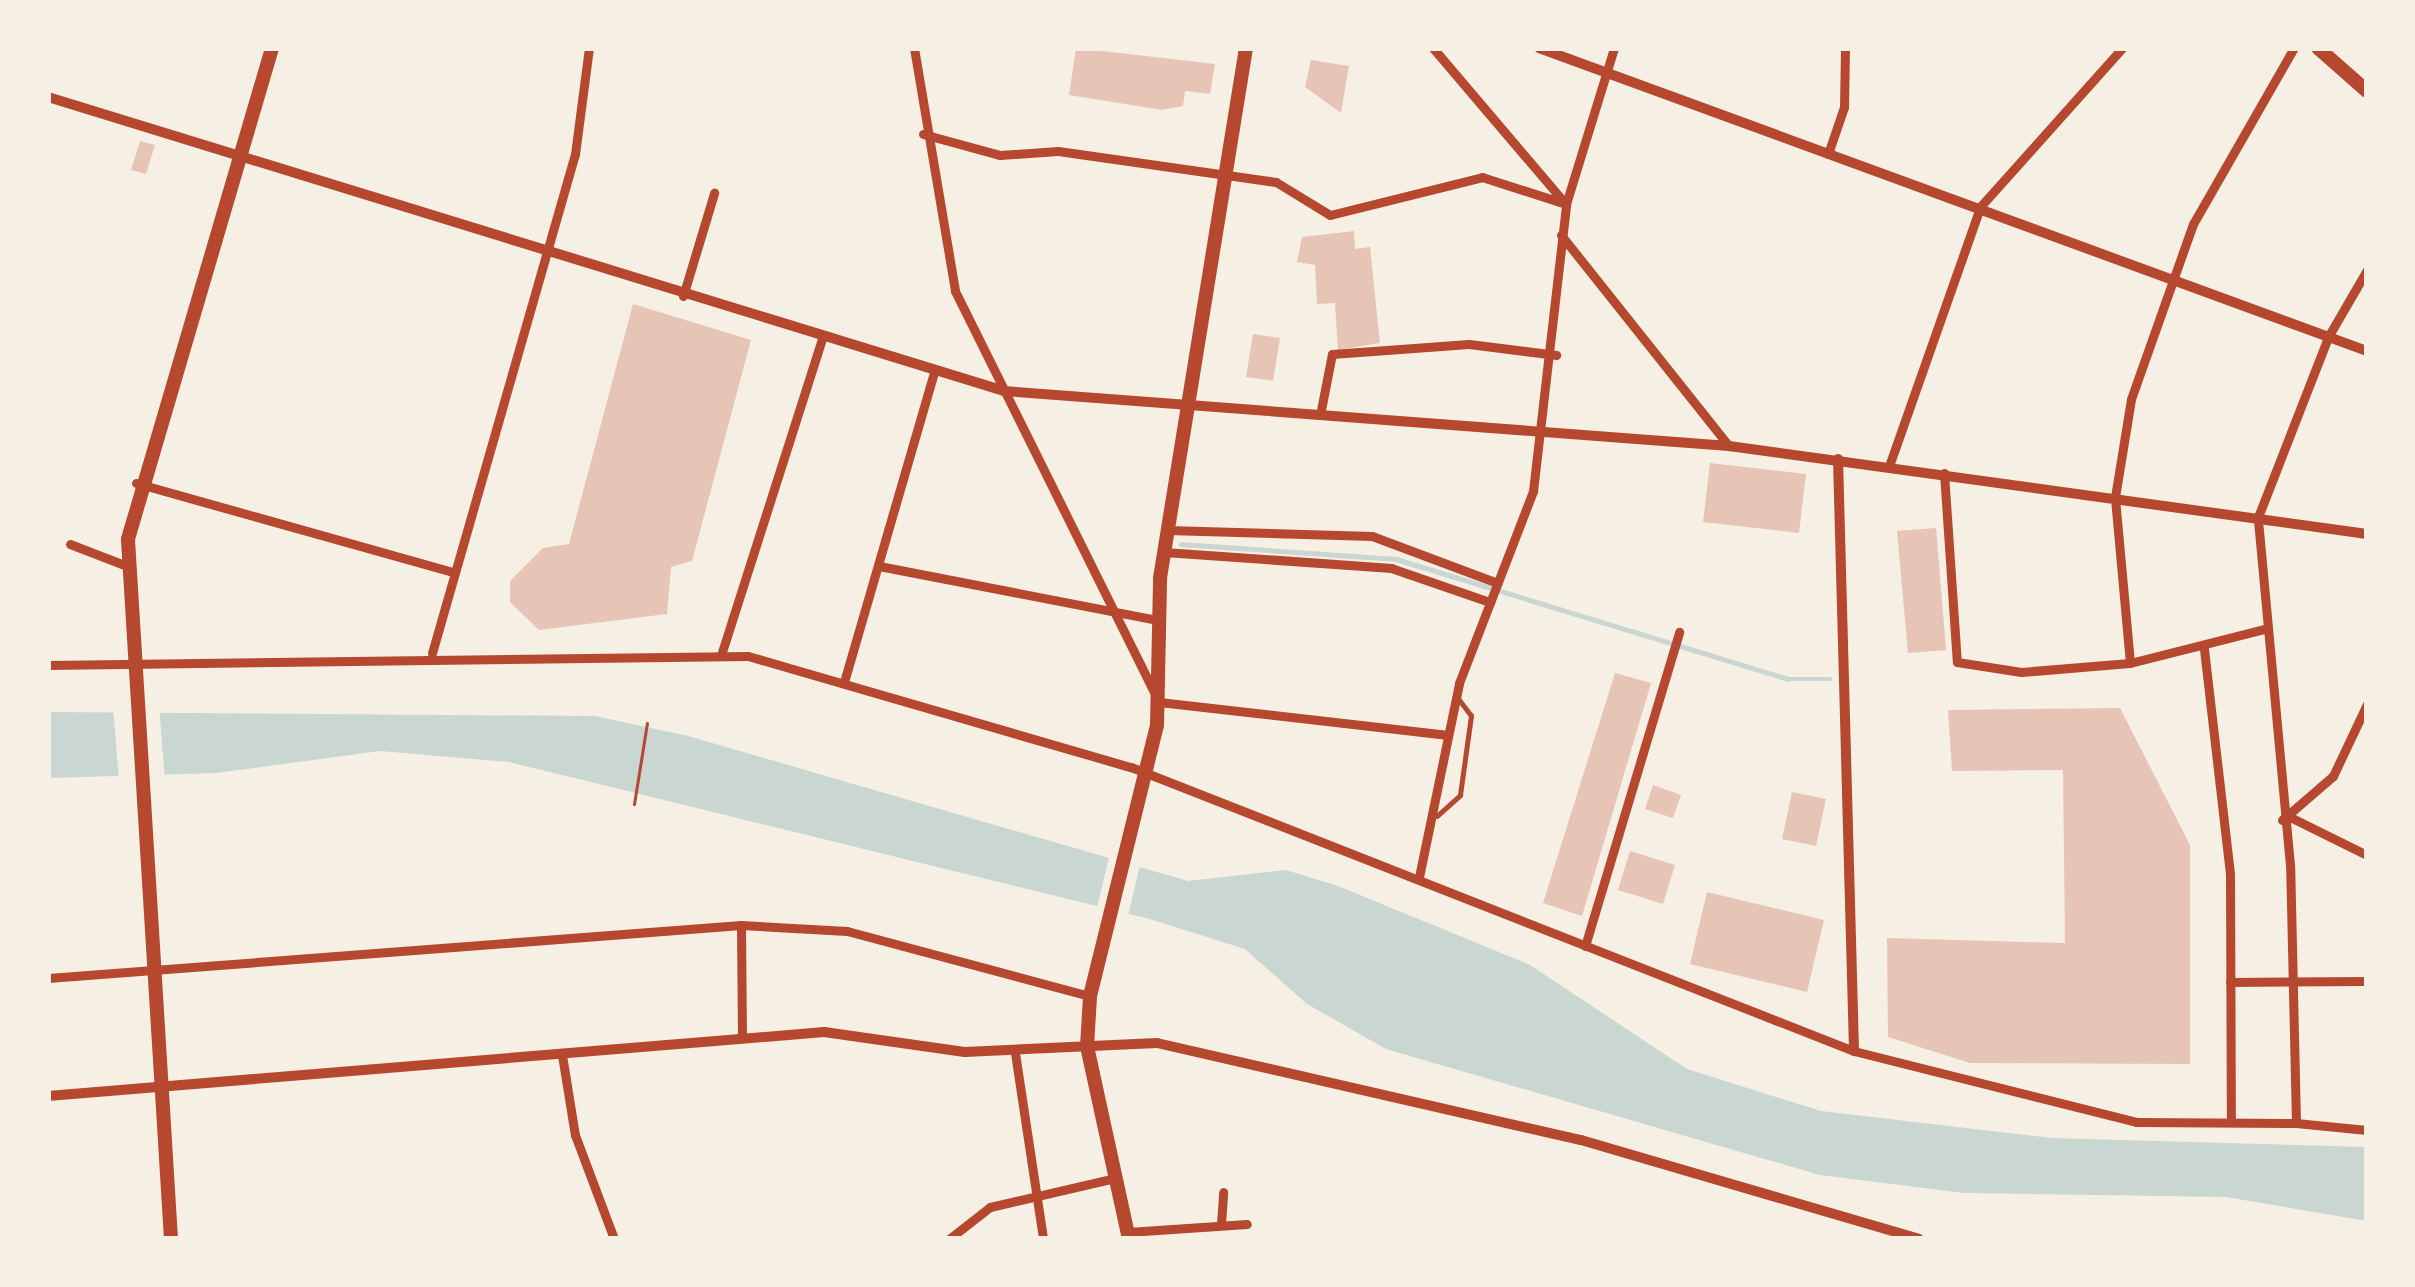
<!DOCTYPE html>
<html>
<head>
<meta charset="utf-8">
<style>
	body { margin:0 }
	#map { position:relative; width:2415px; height:1287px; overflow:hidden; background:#f6efe4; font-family:Inter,sans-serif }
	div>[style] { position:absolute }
	.water>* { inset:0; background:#c9d6d2 }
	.pier>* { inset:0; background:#f6efe4 }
	.stream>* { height:4.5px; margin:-2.25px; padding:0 2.25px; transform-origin:2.25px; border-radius:2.25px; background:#c9d6d2 }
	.building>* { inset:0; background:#e6c5b7 }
	.path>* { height:3px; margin:-1.5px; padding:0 1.5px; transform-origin:1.5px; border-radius:1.5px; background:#b5482f }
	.service>* { height:4.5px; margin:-2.25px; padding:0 2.25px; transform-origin:2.25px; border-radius:2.25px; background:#b5482f }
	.minor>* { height:9px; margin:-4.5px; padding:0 4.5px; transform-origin:4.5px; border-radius:4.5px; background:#b5482f }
	.tertiary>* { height:10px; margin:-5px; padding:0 5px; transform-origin:5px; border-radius:5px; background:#b5482f }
	.primary>* { height:14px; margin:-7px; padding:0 7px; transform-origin:7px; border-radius:7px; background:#b5482f }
	.trunk>* { height:14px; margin:-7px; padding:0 7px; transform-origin:7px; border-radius:7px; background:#b5482f }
	span { translate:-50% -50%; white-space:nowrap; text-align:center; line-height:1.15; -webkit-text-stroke:12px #f6efe4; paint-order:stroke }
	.frame { position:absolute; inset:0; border:51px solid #f6efe4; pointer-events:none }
</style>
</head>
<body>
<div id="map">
	<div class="water">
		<i style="clip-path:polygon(48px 712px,595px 716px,688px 736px,1188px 881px,1286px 870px,1338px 886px,1530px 965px,1687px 1069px,1821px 1111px,2052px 1138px,2367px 1147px,2367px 1221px,2226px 1197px,1964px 1193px,1820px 1175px,1386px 1049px,1307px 1004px,1245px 949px,1150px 919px,509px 762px,380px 751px,216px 773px,48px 778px)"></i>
	</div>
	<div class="pier">
		<i style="clip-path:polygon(159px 705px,165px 781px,119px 782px,113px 706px)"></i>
		<i style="clip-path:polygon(1110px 853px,1141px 861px,1127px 920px,1096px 912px)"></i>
	</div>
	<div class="stream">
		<i style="left:1181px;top:544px;width:216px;rotate:4deg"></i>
		<i style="left:1396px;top:559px;width:410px;rotate:17deg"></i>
		<i style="left:1788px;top:679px;width:42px"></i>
	</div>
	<div class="building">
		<i style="clip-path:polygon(1076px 48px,1215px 64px,1210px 94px,1185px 91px,1183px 106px,1162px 110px,1069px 95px)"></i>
		<i style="clip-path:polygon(1311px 60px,1349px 66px,1341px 113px,1305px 87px)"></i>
		<i style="clip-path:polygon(140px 141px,155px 145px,146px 174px,131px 170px)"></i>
		<i style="clip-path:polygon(1354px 231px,1355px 249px,1370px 247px,1380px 343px,1338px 350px,1335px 303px,1317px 304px,1315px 265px,1297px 262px,1302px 237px)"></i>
		<i style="clip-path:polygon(633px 304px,751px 340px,692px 561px,671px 567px,667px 614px,539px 630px,510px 602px,510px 581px,543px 548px,569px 544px)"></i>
		<i style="clip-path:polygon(1253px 334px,1280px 338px,1273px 381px,1246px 377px)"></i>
		<i style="clip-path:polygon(1710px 463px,1806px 474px,1799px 533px,1703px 522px)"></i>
		<i style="clip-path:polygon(1936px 528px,1946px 650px,1908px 653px,1897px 531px)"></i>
		<i style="clip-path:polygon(1615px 673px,1651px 683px,1582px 916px,1543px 903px)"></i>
		<i style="clip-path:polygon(2120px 708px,2190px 845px,2190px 1064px,1970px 1063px,1888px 1037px,1887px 938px,2065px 943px,2063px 770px,1952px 771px,1948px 710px)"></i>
		<i style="clip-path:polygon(1653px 785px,1681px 795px,1673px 818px,1645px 809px)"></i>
		<i style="clip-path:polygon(1792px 792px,1826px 799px,1816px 846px,1782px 839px)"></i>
		<i style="clip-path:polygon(1630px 851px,1675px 865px,1663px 904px,1618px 890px)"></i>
		<i style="clip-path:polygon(1707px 892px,1824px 920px,1807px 992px,1690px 964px)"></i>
	</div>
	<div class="path">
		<i style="left:634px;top:804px;width:82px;rotate:-80.9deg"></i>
	</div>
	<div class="service">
		<i style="left:1437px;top:816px;width:31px;rotate:-42deg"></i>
		<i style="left:1460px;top:795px;width:80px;rotate:-82.1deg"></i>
		<i style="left:1471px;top:716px;width:21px;rotate:-127deg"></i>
	</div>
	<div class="minor">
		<i style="left:914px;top:48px;width:246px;rotate:80.4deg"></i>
		<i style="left:955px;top:291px;width:459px;rotate:63.6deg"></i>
		<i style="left:1159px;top:702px;width:291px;rotate:6.5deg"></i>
		<i style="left:1433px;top:48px;width:205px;rotate:49.6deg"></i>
		<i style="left:923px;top:134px;width:80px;rotate:15.3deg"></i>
		<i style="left:1000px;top:155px;width:58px;rotate:-3.9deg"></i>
		<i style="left:1058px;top:151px;width:220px;rotate:8.1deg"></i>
		<i style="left:1276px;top:182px;width:63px;rotate:31.4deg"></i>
		<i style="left:1330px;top:215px;width:157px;rotate:-14deg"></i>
		<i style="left:1482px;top:177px;width:88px;rotate:17.8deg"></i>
		<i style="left:1828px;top:154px;width:50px;rotate:-71.2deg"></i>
		<i style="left:1844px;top:107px;width:59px;rotate:-89deg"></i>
		<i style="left:1561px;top:235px;width:270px;rotate:51.5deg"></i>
		<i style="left:683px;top:296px;width:108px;rotate:-73.2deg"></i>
		<i style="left:1320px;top:415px;width:62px;rotate:-78.9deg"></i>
		<i style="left:1332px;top:354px;width:137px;rotate:-4.2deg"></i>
		<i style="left:1469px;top:344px;width:88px;rotate:7.2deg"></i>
		<i style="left:1889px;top:466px;width:275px;rotate:-70.6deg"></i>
		<i style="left:1980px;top:207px;width:213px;rotate:-48.2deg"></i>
		<i style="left:1944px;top:473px;width:189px;rotate:86.1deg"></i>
		<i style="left:1957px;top:662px;width:65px;rotate:8.9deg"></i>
		<i style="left:2021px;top:672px;width:109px;rotate:-4.7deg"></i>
		<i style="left:2130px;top:663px;width:142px;rotate:-14.2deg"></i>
		<i style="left:136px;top:483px;width:329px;rotate:15.7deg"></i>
		<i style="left:1167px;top:530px;width:205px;rotate:1.7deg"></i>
		<i style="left:1372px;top:536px;width:134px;rotate:20.5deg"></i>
		<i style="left:70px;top:544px;width:61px;rotate:21.1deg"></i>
		<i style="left:1164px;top:552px;width:228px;rotate:4deg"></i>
		<i style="left:1391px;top:568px;width:105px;rotate:19deg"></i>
		<i style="left:879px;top:566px;width:284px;rotate:11deg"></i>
		<i style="left:2204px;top:649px;width:226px;rotate:83.4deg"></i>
		<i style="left:2230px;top:874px;width:248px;rotate:89.8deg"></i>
		<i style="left:722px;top:652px;width:329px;rotate:-72.3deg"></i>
		<i style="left:432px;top:653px;width:519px;rotate:-74.01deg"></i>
		<i style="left:575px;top:154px;width:107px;rotate:-82.5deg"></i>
		<i style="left:2130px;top:663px;width:167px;rotate:-95.2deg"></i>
		<i style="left:2115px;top:497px;width:99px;rotate:-80.7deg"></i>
		<i style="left:2131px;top:399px;width:186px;rotate:-70.5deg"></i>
		<i style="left:2193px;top:224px;width:203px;rotate:-60.2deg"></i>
		<i style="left:48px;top:665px;width:700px;rotate:-0.74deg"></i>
		<i style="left:748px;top:656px;width:399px;rotate:16.2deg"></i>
		<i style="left:1131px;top:767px;width:777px;rotate:21.45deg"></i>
		<i style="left:1854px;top:1051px;width:291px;rotate:14.1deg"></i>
		<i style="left:2136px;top:1122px;width:160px;rotate:0.4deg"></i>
		<i style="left:2296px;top:1123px;width:258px;rotate:-91.3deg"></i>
		<i style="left:2290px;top:865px;width:349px;rotate:-95.3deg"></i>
		<i style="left:2258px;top:517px;width:193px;rotate:-68.7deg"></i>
		<i style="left:2328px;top:337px;width:78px;rotate:-59.8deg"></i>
		<i style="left:844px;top:682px;width:319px;rotate:-73.8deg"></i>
		<i style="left:2292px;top:818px;width:84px;rotate:26.3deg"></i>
		<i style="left:2282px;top:820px;width:67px;rotate:-40.8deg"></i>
		<i style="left:2333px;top:776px;width:80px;rotate:-64.7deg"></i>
		<i style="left:1419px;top:877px;width:198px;rotate:-78.3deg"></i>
		<i style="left:1459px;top:683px;width:206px;rotate:-68.9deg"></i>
		<i style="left:1533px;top:491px;width:289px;rotate:-83.4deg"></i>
		<i style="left:1566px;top:204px;width:163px;rotate:-72.9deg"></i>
		<i style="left:741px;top:925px;width:112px;rotate:89.5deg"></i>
		<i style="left:1585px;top:946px;width:328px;rotate:-73.3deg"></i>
		<i style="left:48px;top:978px;width:695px;rotate:-4.37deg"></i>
		<i style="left:741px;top:925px;width:106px;rotate:3.2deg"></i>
		<i style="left:847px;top:931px;width:252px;rotate:15deg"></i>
		<i style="left:2230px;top:982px;width:137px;rotate:-0.4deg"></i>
		<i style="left:1015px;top:1053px;width:188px;rotate:81.4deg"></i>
		<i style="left:562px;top:1055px;width:81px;rotate:80.8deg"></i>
		<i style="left:575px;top:1135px;width:111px;rotate:69.4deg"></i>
		<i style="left:2296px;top:1123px;width:71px;rotate:5.6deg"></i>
		<i style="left:1221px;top:1224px;width:32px;rotate:-86deg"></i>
		<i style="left:1128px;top:1232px;width:119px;rotate:-3.8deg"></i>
		<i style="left:949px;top:1239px;width:52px;rotate:-38deg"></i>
		<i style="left:990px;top:1207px;width:129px;rotate:-13deg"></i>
	</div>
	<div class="tertiary">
		<i style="left:1539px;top:48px;width:882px;rotate:20.1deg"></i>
		<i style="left:48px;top:97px;width:1000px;rotate:17.09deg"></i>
		<i style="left:1004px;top:391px;width:727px;rotate:4.34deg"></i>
		<i style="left:1729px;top:446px;width:644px;rotate:7.85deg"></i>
		<i style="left:1838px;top:459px;width:592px;rotate:88.45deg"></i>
		<i style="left:48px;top:1096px;width:779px;rotate:-4.71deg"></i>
		<i style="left:824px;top:1032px;width:142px;rotate:8.1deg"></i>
		<i style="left:965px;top:1052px;width:192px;rotate:-2.7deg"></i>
		<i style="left:1157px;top:1043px;width:435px;rotate:12.9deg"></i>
		<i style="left:1581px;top:1140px;width:352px;rotate:16.3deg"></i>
	</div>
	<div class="primary">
		<i style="left:171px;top:1239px;width:701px;rotate:-93.52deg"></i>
		<i style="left:128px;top:539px;width:512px;rotate:-73.65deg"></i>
	</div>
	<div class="trunk">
		<i style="left:2318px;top:48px;width:65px;rotate:41.3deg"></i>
		<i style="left:1129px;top:1239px;width:197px;rotate:-102.3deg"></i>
		<i style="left:1087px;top:1047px;width:51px;rotate:-86.6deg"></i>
		<i style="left:1090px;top:996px;width:278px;rotate:-76.1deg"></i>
		<i style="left:1157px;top:726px;width:148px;rotate:-88.8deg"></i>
		<i style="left:1160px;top:578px;width:537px;rotate:-80.78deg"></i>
	</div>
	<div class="frame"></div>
</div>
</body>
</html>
